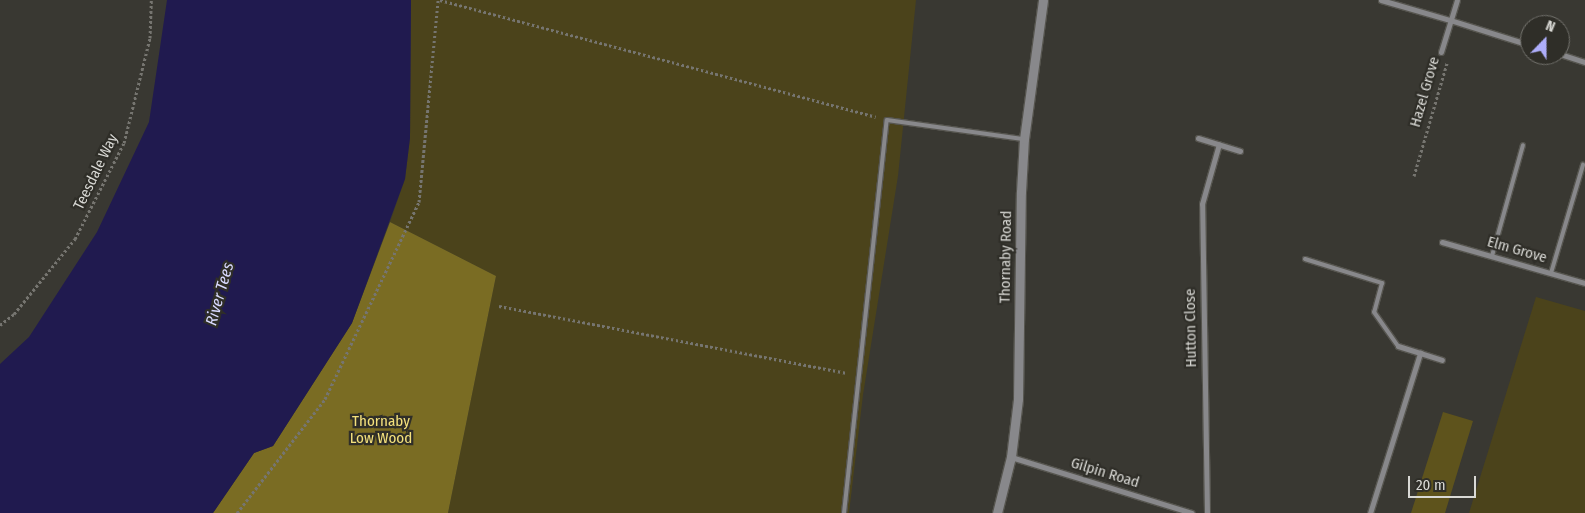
<!DOCTYPE html>
<html>
<head>
<meta charset="utf-8">
<style>
	body { margin:0 }
	#map { position:relative; width:1585px; height:513px; overflow:hidden; background:#393832; font-family:"Fira Sans Condensed",sans-serif }
	div>[style] { position:absolute }
	.green>* { inset:0; background:#4b431b }
	.forest>* { inset:0; background:#7a6c23 }
	.water>* { inset:0; background:#201a4f }
	.building>* { inset:0; background:#5e531c }
	.path>* { height:3px; margin-top:-1.5px; transform-origin:0; background:repeating-linear-gradient(90deg,#767570 0 2.5px,transparent 0 5px) }
	.roads { filter:drop-shadow(1px 0 #56554f) drop-shadow(-1px 0 #56554f) drop-shadow(0 1px #56554f) drop-shadow(0 -1px #56554f) }
	.service>* { height:4px; margin:-2px; padding:0 2px; transform-origin:2px; border-radius:2px; background:#88888b }
	.pedestrian>* { height:4.5px; margin:-2.25px; padding:0 2.25px; transform-origin:2.25px; border-radius:2.25px; background:#88888b }
	.minor>* { height:5px; margin:-2.5px; padding:0 2.5px; transform-origin:2.5px; border-radius:2.5px; background:#88888b }
	.tertiary>* { height:9px; margin:-4.5px; padding:0 4.5px; transform-origin:4.5px; border-radius:4.5px; background:#88888b }
	span { translate:-50% -50%; white-space:nowrap; text-align:center; line-height:1.15; -webkit-text-stroke:4.5px #2f2e28; paint-order:stroke }
	.street-label { font-size:15px; color:#d9d9d5 }
	.park-label { font-size:15px; color:#f4e17c }
	.water-label { font-size:16px; color:#d9daff; font-style:italic }
	.north { position:absolute; left:1520px; top:15px; width:50px; height:50px; box-sizing:border-box; background:#2f2e28; border:1px solid #73726d; border-radius:50%; rotate:22deg; font-size:14px; font-weight:700; line-height:20px; text-align:center; color:#d9d9d5 }
	.north::after { content:''; display:block; margin:auto; width:18px; height:22px; background:#aeaefb; clip-path:polygon(50% 0,100% 100%,50% 72%,0 100%) }
	.scale { position:absolute; left:1408px; top:476px; width:68px; height:22px; box-sizing:border-box; border:2px solid #d9d9d5; border-top:0; padding-left:6px; font-size:15px; line-height:18px; white-space:nowrap; color:#d9d9d5; -webkit-text-stroke:4px #2f2e28; paint-order:stroke }
</style>
</head>
<body>
<div id="map">
	<div class="green">
		<i style="clip-path:polygon(411px 0,916px 0,898px 176px,863px 395px,849px 513px,448px 513px,496px 276px,390px 222px,405px 179px,410px 138px)"></i>
		<i style="clip-path:polygon(1536px 297px,1585px 311px,1585px 513px,1469px 513px)"></i>
	</div>
	<div class="forest">
		<i style="clip-path:polygon(390px 222px,496px 276px,448px 513px,213px 513px,254px 453px,273px 446px,352px 323px)"></i>
	</div>
	<div class="water">
		<i style="clip-path:polygon(167px 0,411px 0,410px 138px,405px 179px,352px 323px,273px 446px,254px 453px,213px 513px,0 513px,0 364px,29px 337px,97px 232px,149px 122px)"></i>
	</div>
	<div class="building">
		<i style="clip-path:polygon(1443px 412px,1473px 421px,1445px 513px,1411px 513px)"></i>
	</div>
	<div class="path">
		<i style="left:440px;top:0;width:451px;rotate:15deg"></i>
		<i style="left:1414px;top:176px;width:118px;rotate:-73.7deg"></i>
		<i style="left:499px;top:306px;width:353px;rotate:10.9deg"></i>
		<i style="left:0;top:325px;width:18px;rotate:-38deg"></i>
		<i style="left:14px;top:314px;width:97px;rotate:-50.9deg"></i>
		<i style="left:75px;top:239px;width:108px;rotate:-63deg"></i>
		<i style="left:124px;top:143px;width:108px;rotate:-76.1deg"></i>
		<i style="left:150px;top:38px;width:38px;rotate:-88deg"></i>
		<i style="left:237px;top:513px;width:144px;rotate:-52.3deg"></i>
		<i style="left:325px;top:399px;width:218px;rotate:-64.5deg"></i>
		<i style="left:419px;top:202px;width:203px;rotate:-84.6deg"></i>
	</div>
	<div class="roads">
		<div class="service">
			<i style="left:1492px;top:256px;width:115px;rotate:-74.4deg"></i>
			<i style="left:1305px;top:259px;width:81px;rotate:17.3deg"></i>
			<i style="left:1382px;top:283px;width:30px;rotate:105deg"></i>
			<i style="left:1374px;top:312px;width:42px;rotate:54.8deg"></i>
			<i style="left:1551px;top:273px;width:113px;rotate:-73.5deg"></i>
			<i style="left:844px;top:513px;width:395px;rotate:-83.8deg"></i>
			<i style="left:887px;top:120px;width:137px;rotate:8deg"></i>
		</div>
		<div class="pedestrian">
			<i style="left:1450px;top:20px;width:84px;rotate:17.4deg"></i>
			<i style="left:1560px;top:54px;width:26px;rotate:18deg"></i>
		</div>
		<div class="minor">
			<i style="left:1381px;top:0;width:72px;rotate:16.2deg"></i>
			<i style="left:1441px;top:52px;width:54px;rotate:-72.9deg"></i>
			<i style="left:1198px;top:138px;width:44px;rotate:17.2deg"></i>
			<i style="left:1442px;top:242px;width:149px;rotate:16deg"></i>
			<i style="left:1398px;top:346px;width:46px;rotate:17.7deg"></i>
			<i style="left:1011px;top:457px;width:189px;rotate:17.2deg"></i>
			<i style="left:1207px;top:513px;width:309px;rotate:-90.9deg"></i>
			<i style="left:1202px;top:204px;width:62px;rotate:-74.2deg"></i>
			<i style="left:1370px;top:513px;width:168px;rotate:-72.6deg"></i>
		</div>
		<div class="tertiary">
			<i style="left:997px;top:513px;width:58px;rotate:-76deg"></i>
			<i style="left:1011px;top:457px;width:58px;rotate:-83.1deg"></i>
			<i style="left:1018px;top:399px;width:207px;rotate:-89.2deg"></i>
			<i style="left:1021px;top:192px;width:53px;rotate:-86.8deg"></i>
			<i style="left:1024px;top:139px;width:140px;rotate:-82.2deg"></i>
		</div>
	</div>
	<div class="street-label">
		<span style="left:1425px;top:92px;rotate:-74deg">Hazel Grove</span>
		<span style="left:96px;top:172px;rotate:-64deg">Teesdale Way</span>
		<span style="left:1517px;top:250px;rotate:16deg">Elm Grove</span>
		<span style="left:1006px;top:257px;rotate:-89deg">Thornaby Road</span>
		<span style="left:1191px;top:328px;rotate:-91deg">Hutton Close</span>
		<span style="left:1105px;top:473px;rotate:17deg">Gilpin Road</span>
	</div>
	<div class="park-label">
		<span style="left:381px;top:430px">Thornaby<br>Low Wood</span>
	</div>
	<div class="water-label">
		<span style="left:220px;top:294px;rotate:-74deg">River Tees</span>
	</div>
	<div class="north">N</div>
	<div class="scale">20 m</div>
</div>
</body>
</html>
